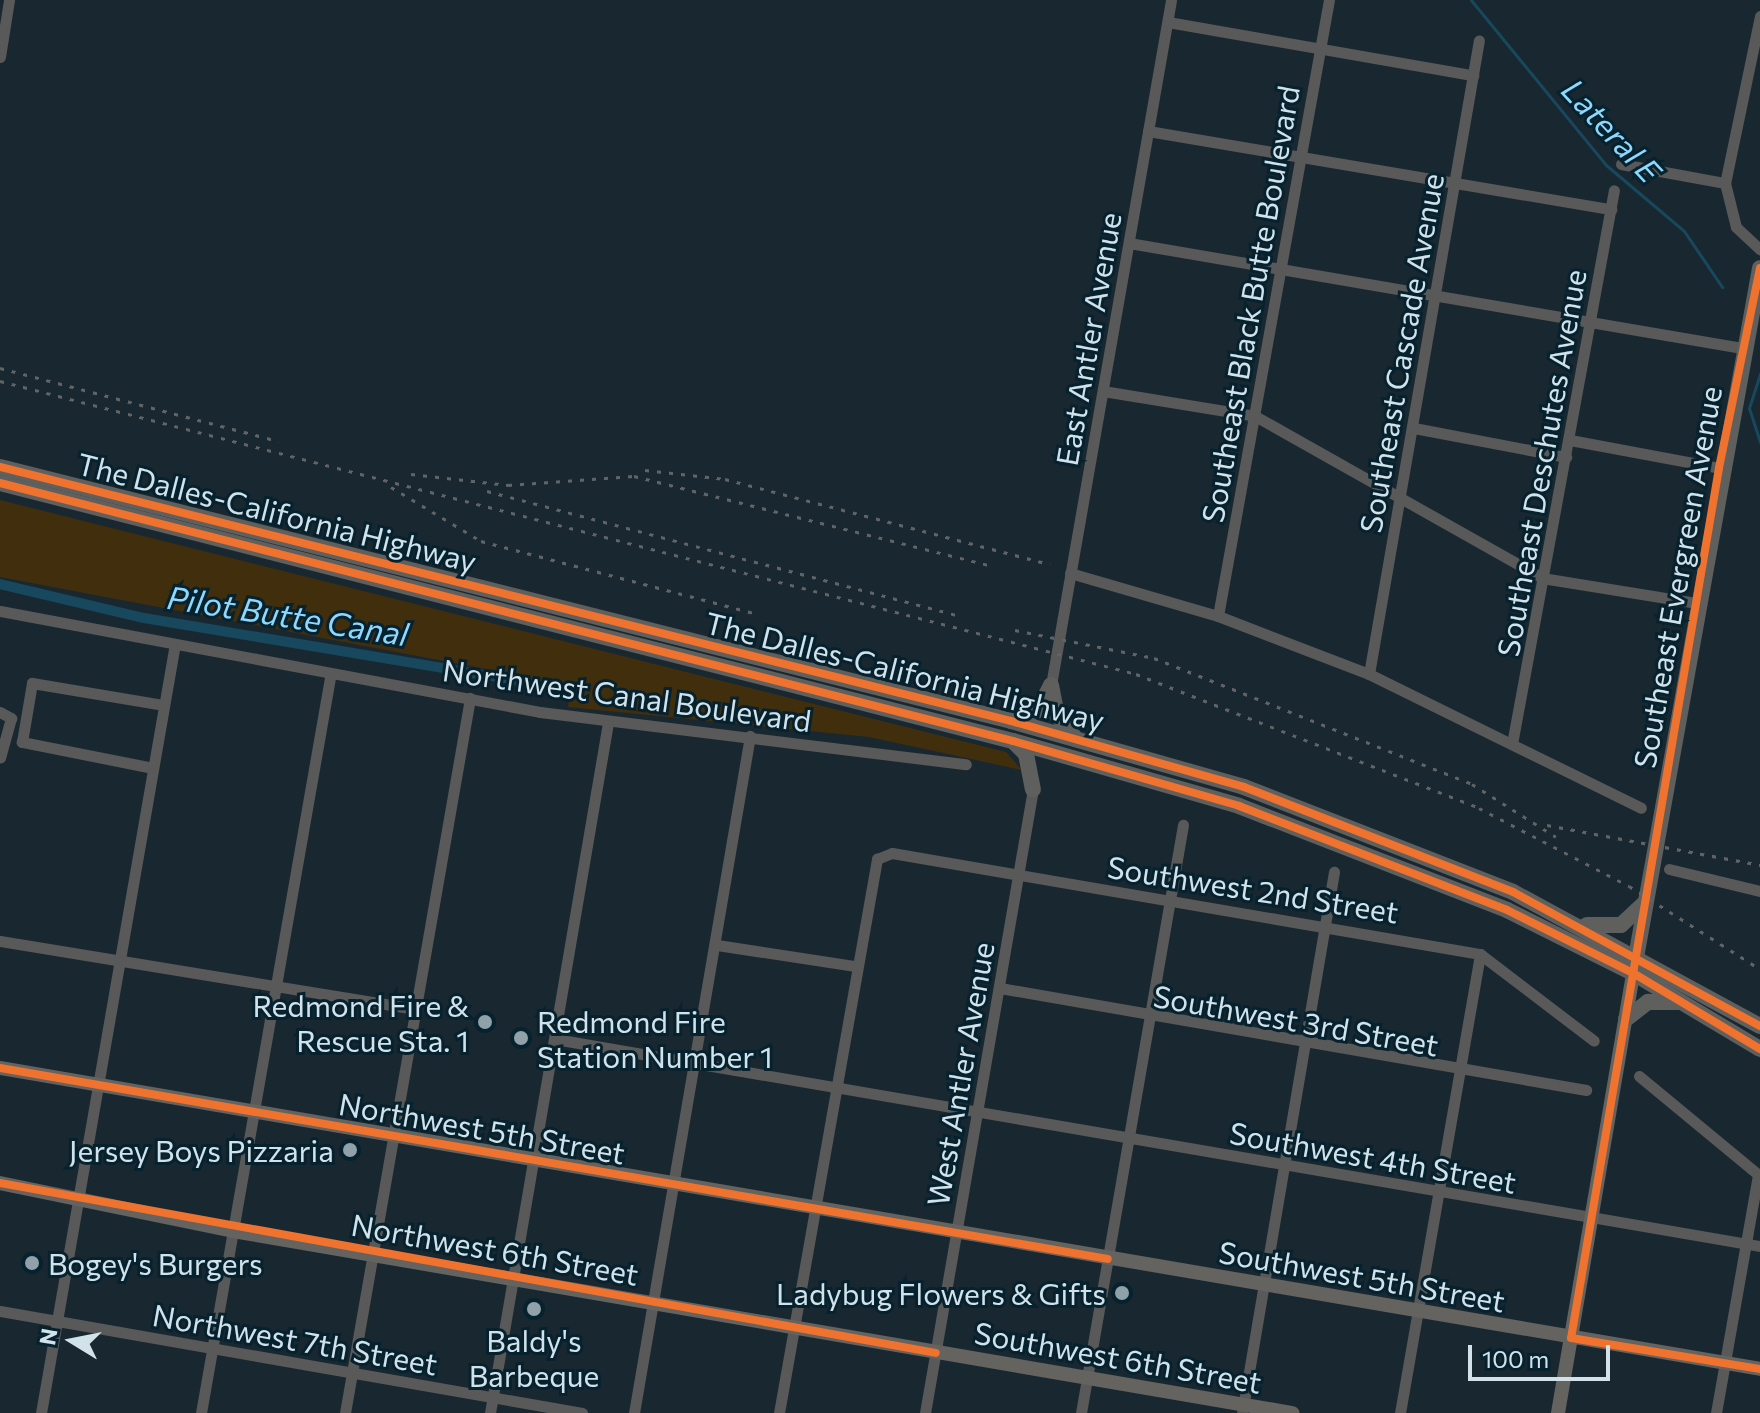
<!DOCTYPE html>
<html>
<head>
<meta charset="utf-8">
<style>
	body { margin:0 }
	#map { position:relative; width:1760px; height:1413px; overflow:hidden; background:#192830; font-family:Commissioner,sans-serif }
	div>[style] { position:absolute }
	.green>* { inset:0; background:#412e0d }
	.stream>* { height:3px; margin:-1.5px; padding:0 1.5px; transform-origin:1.5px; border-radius:1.5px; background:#17485e }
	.canal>* { height:10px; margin:-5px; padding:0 5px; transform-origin:5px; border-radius:5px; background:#17485e }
	.minor>* { height:11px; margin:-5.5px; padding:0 5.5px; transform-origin:5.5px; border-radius:5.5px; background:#585958 }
	.major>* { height:14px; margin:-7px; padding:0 7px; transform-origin:7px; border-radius:7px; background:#646360 }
	.highway>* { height:16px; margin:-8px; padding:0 8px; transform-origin:8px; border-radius:8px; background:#5f5f5e }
	.rail>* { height:3px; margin-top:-1.5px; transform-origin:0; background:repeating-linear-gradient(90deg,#606465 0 4px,transparent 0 12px) }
	.cycleway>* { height:8px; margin:-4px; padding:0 4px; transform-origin:4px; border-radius:4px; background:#ef722f }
	.dots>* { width:22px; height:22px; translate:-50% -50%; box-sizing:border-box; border:4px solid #06222f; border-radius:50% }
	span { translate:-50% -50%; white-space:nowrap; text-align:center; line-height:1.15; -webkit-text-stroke:6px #06222f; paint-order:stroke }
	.street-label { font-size:30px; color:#d2e2ea }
	.poi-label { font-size:30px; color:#d2e2ea }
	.right { translate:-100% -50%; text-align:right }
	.left { translate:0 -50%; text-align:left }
	.water-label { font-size:32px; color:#8ed8fd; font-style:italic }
	.north { position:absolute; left:32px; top:1301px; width:80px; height:80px; -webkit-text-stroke:6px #06222f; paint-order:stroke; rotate:280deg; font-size:22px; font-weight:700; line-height:32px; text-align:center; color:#d2e2ea }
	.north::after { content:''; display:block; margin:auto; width:28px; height:36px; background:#d2e2ea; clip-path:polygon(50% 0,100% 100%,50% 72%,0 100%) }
	.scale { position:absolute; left:1468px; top:1345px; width:142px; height:36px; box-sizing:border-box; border:4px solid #d2e2ea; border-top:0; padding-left:10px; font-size:24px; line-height:28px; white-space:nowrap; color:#d2e2ea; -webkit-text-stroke:6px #06222f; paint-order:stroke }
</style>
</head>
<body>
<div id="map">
	<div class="green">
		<i style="clip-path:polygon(0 500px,1006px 752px,1022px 770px,869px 737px,568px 707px,571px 685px,0 577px)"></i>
	</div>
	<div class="stream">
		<i style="left:1471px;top:0;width:213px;rotate:50.7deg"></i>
		<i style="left:1606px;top:165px;width:102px;rotate:40.2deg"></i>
		<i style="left:1684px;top:231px;width:68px;rotate:55.8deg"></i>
		<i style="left:1760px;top:374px;width:36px;rotate:108deg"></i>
		<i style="left:1749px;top:408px;width:36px;rotate:72deg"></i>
	</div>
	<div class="canal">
		<i style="left:0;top:584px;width:148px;rotate:13.3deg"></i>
		<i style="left:144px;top:618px;width:431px;rotate:9.5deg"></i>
	</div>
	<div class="minor">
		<i style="left:1760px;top:16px;width:171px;rotate:101.8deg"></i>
		<i style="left:1725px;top:183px;width:45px;rotate:76deg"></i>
		<i style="left:1736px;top:227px;width:33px;rotate:43deg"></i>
		<i style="left:1168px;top:22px;width:310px;rotate:9.9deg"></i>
		<i style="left:0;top:57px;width:58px;rotate:-81deg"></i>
		<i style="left:1148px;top:131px;width:470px;rotate:9.6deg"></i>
		<i style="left:1621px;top:164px;width:106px;rotate:10.4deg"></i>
		<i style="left:1129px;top:243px;width:622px;rotate:9.72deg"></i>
		<i style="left:1103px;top:391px;width:154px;rotate:9.3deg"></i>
		<i style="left:1255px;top:416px;width:330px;rotate:29.4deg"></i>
		<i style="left:1542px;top:578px;width:156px;rotate:9.2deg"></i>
		<i style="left:1414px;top:428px;width:155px;rotate:10.8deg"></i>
		<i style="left:1570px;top:440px;width:152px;rotate:10.6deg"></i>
		<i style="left:1070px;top:573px;width:154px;rotate:16.2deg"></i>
		<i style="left:1218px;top:616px;width:162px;rotate:21deg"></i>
		<i style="left:1369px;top:674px;width:303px;rotate:26.2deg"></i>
		<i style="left:0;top:611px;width:549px;rotate:10.59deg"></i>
		<i style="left:540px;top:712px;width:429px;rotate:7deg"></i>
		<i style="left:1218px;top:616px;width:626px;rotate:-79.79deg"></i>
		<i style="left:1369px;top:674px;width:643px;rotate:-80.16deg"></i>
		<i style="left:1051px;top:685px;width:695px;rotate:-80.06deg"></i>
		<i style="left:0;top:712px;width:13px;rotate:29deg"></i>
		<i style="left:11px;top:718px;width:41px;rotate:105.4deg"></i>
		<i style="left:1512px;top:744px;width:563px;rotate:-79.57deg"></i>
		<i style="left:153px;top:768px;width:134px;rotate:-168.8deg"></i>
		<i style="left:22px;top:742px;width:60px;rotate:-80.4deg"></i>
		<i style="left:32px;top:683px;width:134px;rotate:9.5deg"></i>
		<i style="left:1669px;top:869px;width:94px;rotate:13.6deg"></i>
		<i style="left:0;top:941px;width:421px;rotate:9.3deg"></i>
		<i style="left:717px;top:945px;width:140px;rotate:8.7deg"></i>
		<i style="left:1000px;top:988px;width:595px;rotate:9.87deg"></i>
		<i style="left:555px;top:1039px;width:1223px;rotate:9.75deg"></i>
		<i style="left:1639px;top:1076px;width:157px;rotate:39.6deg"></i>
		<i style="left:0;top:1311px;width:591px;rotate:9.94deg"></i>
		<i style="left:41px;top:1413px;width:775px;rotate:-80.12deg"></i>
		<i style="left:201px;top:1413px;width:746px;rotate:-80.05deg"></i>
		<i style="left:345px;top:1413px;width:726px;rotate:-80.08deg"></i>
		<i style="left:490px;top:1413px;width:700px;rotate:-80.3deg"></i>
		<i style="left:634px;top:1413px;width:687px;rotate:-80.28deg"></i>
		<i style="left:779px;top:1413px;width:563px;rotate:-79.97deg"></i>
		<i style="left:877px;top:859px;width:16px;rotate:-22deg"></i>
		<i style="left:892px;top:853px;width:597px;rotate:9.75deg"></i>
		<i style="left:1480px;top:954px;width:143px;rotate:37.3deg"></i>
		<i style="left:925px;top:1413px;width:633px;rotate:-80.18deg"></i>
		<i style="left:1081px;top:1413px;width:597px;rotate:-80.16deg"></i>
		<i style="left:1242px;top:1413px;width:549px;rotate:-80.35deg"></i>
		<i style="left:1400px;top:1413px;width:466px;rotate:-80.1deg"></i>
		<i style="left:1716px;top:1413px;width:242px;rotate:-80deg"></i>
	</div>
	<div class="major">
		<i style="left:0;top:1068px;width:1786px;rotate:9.7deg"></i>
		<i style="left:0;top:1183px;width:238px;rotate:11.6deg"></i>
		<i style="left:233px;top:1231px;width:1075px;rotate:9.75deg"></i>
		<i style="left:1558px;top:1413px;width:446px;rotate:-80.3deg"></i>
	</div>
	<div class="highway">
		<i style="left:0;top:467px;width:1042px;rotate:14.1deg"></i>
		<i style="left:1011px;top:721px;width:242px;rotate:15.8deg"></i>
		<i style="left:1244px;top:787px;width:289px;rotate:21.3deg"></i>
		<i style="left:1513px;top:892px;width:281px;rotate:28.5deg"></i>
		<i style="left:0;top:483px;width:1045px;rotate:14.29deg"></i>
		<i style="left:1013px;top:741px;width:235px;rotate:16deg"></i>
		<i style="left:1239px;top:806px;width:287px;rotate:21.2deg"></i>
		<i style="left:1507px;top:910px;width:141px;rotate:26.6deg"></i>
		<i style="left:1633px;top:973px;width:148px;rotate:30.9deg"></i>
		<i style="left:1051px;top:685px;width:31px;rotate:79deg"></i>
		<i style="left:1057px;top:715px;width:31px;rotate:52deg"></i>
		<i style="left:1011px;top:721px;width:29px;rotate:-22deg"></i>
		<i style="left:1038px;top:710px;width:26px;rotate:-62deg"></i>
		<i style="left:1014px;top:742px;width:17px;rotate:45deg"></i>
		<i style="left:1026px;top:754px;width:36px;rotate:79deg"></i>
		<i style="left:1587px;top:925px;width:34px"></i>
		<i style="left:1621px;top:925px;width:33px;rotate:-43deg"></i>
		<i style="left:1635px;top:963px;width:706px;rotate:-79.8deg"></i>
		<i style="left:1626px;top:1019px;width:28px;rotate:-38deg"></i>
		<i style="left:1648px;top:1002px;width:30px"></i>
	</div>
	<div class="rail">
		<i style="left:0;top:368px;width:288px;rotate:14.7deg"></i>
		<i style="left:0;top:381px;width:1173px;rotate:14.46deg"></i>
		<i style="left:1136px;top:674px;width:368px;rotate:21.3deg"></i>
		<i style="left:1479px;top:808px;width:169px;rotate:27.5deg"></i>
		<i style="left:1629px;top:886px;width:155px;rotate:32.4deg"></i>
		<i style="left:645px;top:470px;width:81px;rotate:6.4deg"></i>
		<i style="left:725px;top:479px;width:336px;rotate:14.7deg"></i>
		<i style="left:411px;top:474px;width:98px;rotate:6.5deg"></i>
		<i style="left:508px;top:485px;width:126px;rotate:-4.1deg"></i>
		<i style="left:634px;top:476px;width:370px;rotate:14.1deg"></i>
		<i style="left:391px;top:487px;width:105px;rotate:31deg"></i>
		<i style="left:481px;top:541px;width:281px;rotate:14.8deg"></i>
		<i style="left:487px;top:491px;width:488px;rotate:14.8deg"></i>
		<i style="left:1015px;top:630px;width:142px;rotate:11.4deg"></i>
		<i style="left:1154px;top:658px;width:342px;rotate:21.6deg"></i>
		<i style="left:1472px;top:784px;width:99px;rotate:32.2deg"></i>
		<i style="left:1547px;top:825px;width:217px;rotate:10.6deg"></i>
	</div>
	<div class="cycleway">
		<i style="left:1760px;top:268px;width:204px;rotate:101.6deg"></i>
		<i style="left:1719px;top:468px;width:882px;rotate:99.65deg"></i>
		<i style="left:1571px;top:1338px;width:192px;rotate:9.3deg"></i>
		<i style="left:0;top:467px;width:1042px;rotate:14.1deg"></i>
		<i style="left:1011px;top:721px;width:242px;rotate:15.8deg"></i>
		<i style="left:1244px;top:787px;width:289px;rotate:21.3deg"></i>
		<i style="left:1513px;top:892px;width:281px;rotate:28.5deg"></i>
		<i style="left:0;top:483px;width:1045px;rotate:14.29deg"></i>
		<i style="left:1013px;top:741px;width:235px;rotate:16deg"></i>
		<i style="left:1239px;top:806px;width:287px;rotate:21.2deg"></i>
		<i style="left:1507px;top:910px;width:141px;rotate:26.6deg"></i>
		<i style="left:1633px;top:973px;width:148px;rotate:30.9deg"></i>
		<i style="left:0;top:1068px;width:1124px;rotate:9.78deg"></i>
		<i style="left:0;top:1183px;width:951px;rotate:10.29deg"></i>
	</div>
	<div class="dots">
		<i style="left:485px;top:1022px;background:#91a1a9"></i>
		<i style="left:521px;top:1038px;background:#91a1a9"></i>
		<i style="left:350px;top:1150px;background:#91a1a9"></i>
		<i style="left:32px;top:1263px;background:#91a1a9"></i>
		<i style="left:1122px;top:1293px;background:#91a1a9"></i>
		<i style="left:534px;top:1309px;background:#91a1a9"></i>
	</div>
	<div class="street-label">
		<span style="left:1250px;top:304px;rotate:-80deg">Southeast Black Butte Boulevard</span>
		<span style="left:1088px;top:339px;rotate:-80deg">East Antler Avenue</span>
		<span style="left:1401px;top:353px;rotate:-80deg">Southeast Cascade Avenue</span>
		<span style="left:1541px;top:463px;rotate:-80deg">Southeast Deschutes Avenue</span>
		<span style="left:277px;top:512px;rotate:14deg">The Dalles-California Highway</span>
		<span style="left:1677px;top:577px;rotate:-80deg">Southeast Evergreen Avenue</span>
		<span style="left:905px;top:671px;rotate:14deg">The Dalles-California Highway</span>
		<span style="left:627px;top:695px;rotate:8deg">Northwest Canal Boulevard</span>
		<span style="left:1253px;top:889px;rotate:9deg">Southwest 2nd Street</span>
		<span style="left:1296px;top:1020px;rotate:10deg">Southwest 3rd Street</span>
		<span style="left:960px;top:1074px;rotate:-80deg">West Antler Avenue</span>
		<span style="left:482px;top:1128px;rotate:10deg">Northwest 5th Street</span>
		<span style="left:1373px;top:1157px;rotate:10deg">Southwest 4th Street</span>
		<span style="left:495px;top:1249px;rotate:10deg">Northwest 6th Street</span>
		<span style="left:1362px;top:1276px;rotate:10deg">Southwest 5th Street</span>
		<span style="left:295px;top:1339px;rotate:10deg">Northwest 7th Street</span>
		<span style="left:1118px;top:1357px;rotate:10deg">Southwest 6th Street</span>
	</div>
	<div class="poi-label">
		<span class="right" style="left:469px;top:1022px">Redmond Fire &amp;<br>Rescue Sta. 1</span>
		<span class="left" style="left:537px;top:1038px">Redmond Fire<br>Station Number 1</span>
		<span class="right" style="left:334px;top:1150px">Jersey Boys Pizzaria</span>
		<span class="left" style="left:48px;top:1263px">Bogey's Burgers</span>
		<span class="right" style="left:1106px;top:1293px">Ladybug Flowers &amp; Gifts</span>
		<span style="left:534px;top:1357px">Baldy's<br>Barbeque</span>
	</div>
	<div class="water-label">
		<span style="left:1612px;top:130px;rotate:47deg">Lateral E</span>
		<span style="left:288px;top:615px;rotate:9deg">Pilot Butte Canal</span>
	</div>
	<div class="north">N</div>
	<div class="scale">100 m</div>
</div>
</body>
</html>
